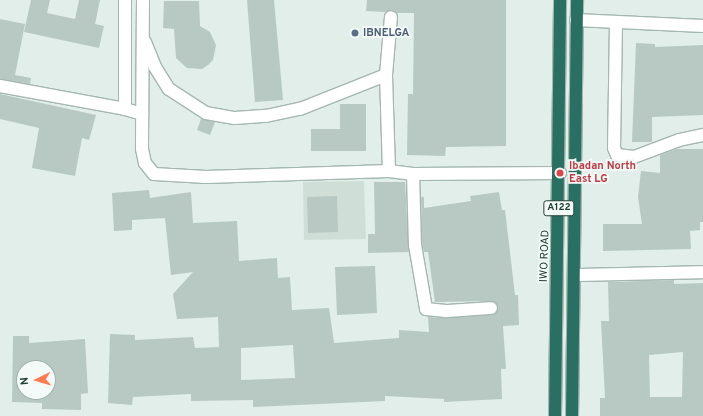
<!DOCTYPE html>
<html>
<head>
<meta charset="utf-8">
<style>
	body { margin:0 }
	#map { position:relative; width:703px; height:416px; overflow:hidden; background:#e2eee9; font-family:Overpass,sans-serif }
	div>[style] { position:absolute }
	.built>* { inset:0; background:#d0ded8 }
	.building>* { inset:0; background:#b7c9c2 }
	.roads { filter:drop-shadow(1px 0 #a4b7b0) drop-shadow(-1px 0 #a4b7b0) drop-shadow(0 1px #a4b7b0) drop-shadow(0 -1px #a4b7b0) }
	.minor>* { height:12px; margin:-6px; padding:0 6px; transform-origin:6px; border-radius:6px; background:#fff }
	.highway>* { height:12px; margin:-6px; padding:0 6px; transform-origin:6px; border-radius:6px; background:#2a7062 }
	.dots>* { width:11px; height:11px; translate:-50% -50%; box-sizing:border-box; border:2px solid #f3faf7; border-radius:50% }
	span { translate:-50% -50%; white-space:nowrap; text-align:center; line-height:1.15; -webkit-text-stroke:3.5px #f3faf7; paint-order:stroke }
	.shield-label span { padding:1px 3px; background:#f3faf7; border:1px solid; border-radius:3px; -webkit-text-stroke-width:0 }
	.shield-label { font-size:10px; color:#214138; font-weight:700 }
	.service-label { font-size:11px; color:#4e5e75; font-weight:700 }
	.left { translate:0 -50%; text-align:left }
	.health-label { font-size:11px; color:#be3a42; font-weight:700 }
	.street-label { font-size:11px; color:#214138 }
	.north { position:absolute; left:16px; top:360px; width:40px; height:40px; box-sizing:border-box; background:#f3faf7; border:1px solid #9fb0ab; border-radius:50%; rotate:265deg; font-size:11px; font-weight:700; line-height:16px; text-align:center; color:#214138 }
	.north::after { content:''; display:block; margin:auto; width:14px; height:18px; background:#fd7d51; clip-path:polygon(50% 0,100% 100%,50% 72%,0 100%) }
</style>
</head>
<body>
<div id="map">
	<div class="built">
		<i style="clip-path:polygon(364px 181px,366px 239px,304px 240px,303px 182px)"></i>
	</div>
	<div class="building">
		<i style="clip-path:polygon(31px 0,50px 0,47px 13px,75px 19px,79px 0,100px 0,95px 24px,104px 26px,99px 48px,24px 32px)"></i>
		<i style="clip-path:polygon(247px 0,274px 0,283px 100px,255px 102px)"></i>
		<i style="clip-path:polygon(367px 0,506px 0,506px 146px,446px 147px,445px 156px,407px 155px,408px 94px,413px 94px,414px 13px,397px 13px,391px 10px,385px 12px,366px 11px)"></i>
		<i style="clip-path:polygon(164px 1px,199px 1px,200px 26px,210px 32px,216px 45px,213px 60px,208px 65px,202px 69px,187px 68px,176px 58px,174px 29px,163px 28px)"></i>
		<i style="clip-path:polygon(0 19px,25px 24px,15px 75px,31px 78px,30px 84px,0 79px)"></i>
		<i style="clip-path:polygon(636px 43px,655px 44px,655px 47px,703px 45px,703px 115px,652px 117px,652px 142px,632px 142px)"></i>
		<i style="clip-path:polygon(0 94px,96px 115px,89px 140px,82px 138px,75px 176px,32px 168px,39px 128px,0 119px)"></i>
		<i style="clip-path:polygon(340px 104px,366px 104px,366px 151px,311px 151px,311px 129px,340px 129px)"></i>
		<i style="clip-path:polygon(201px 119px,215px 122px,210px 135px,197px 130px)"></i>
		<i style="clip-path:polygon(677px 149px,703px 149px,703px 222px,700px 222px,700px 230px,690px 231px,691px 249px,603px 251px,603px 224px,642px 224px,638px 197px,641px 171px,660px 173px,660px 155px)"></i>
		<i style="clip-path:polygon(374px 182px,405px 182px,409px 252px,368px 253px,368px 234px,375px 234px)"></i>
		<i style="clip-path:polygon(evenodd,149px 190px,150px 198px,191px 192px,193px 223px,237px 221px,239px 261px,277px 258px,278px 278px,290px 277px,292px 310px,329px 308px,334px 343px,399px 338px,399px 330px,429px 332px,428px 317px,446px 318px,495px 314px,498px 307px,491px 301px,435px 302px,428px 252px,424px 252px,422px 244px,421px 197px,424px 197px,424px 208px,471px 201px,470px 196px,499px 192px,502px 210px,505px 210px,515px 295px,518px 295px,519px 325px,503px 326px,506px 369px,501px 369px,502px 399px,444px 402px,444px 399px,385px 396px,385px 401px,253px 407px,253px 400px,191px 401px,191px 394px,133px 397px,132px 405px,108px 403px,110px 334px,135px 335px,135px 340px,193px 337px,195px 348px,219px 347px,218px 317px,177px 319px,173px 294px,193px 272px,171px 275px,165px 218px,132px 220px,132px 230px,114px 231px,112px 193px,149px 190px,293px 345px,295px 378px,241px 380px,241px 348px,293px 345px)"></i>
		<i style="clip-path:polygon(337px 196px,338px 232px,308px 233px,307px 197px)"></i>
		<i style="clip-path:polygon(375px 266px,377px 313px,337px 315px,335px 267px)"></i>
		<i style="clip-path:polygon(evenodd,674px 280px,674px 284px,703px 283px,703px 416px,600px 416px,600px 398px,605px 398px,601px 321px,609px 321px,608px 282px,674px 280px,683px 352px,682px 397px,650px 397px,649px 355px,683px 352px)"></i>
		<i style="clip-path:polygon(evenodd,13px 336px,29px 336px,29px 343px,85px 339px,88px 393px,81px 394px,81px 410px,42px 409px,42px 403px,12px 402px,13px 336px,24px 368px,48px 368px,48px 392px,24px 392px,24px 368px)"></i>
	</div>
	<div class="roads">
		<div class="minor">
			<i style="left:143px;top:0;width:149px;rotate:90.4deg"></i>
			<i style="left:142px;top:149px;width:14px;rotate:78deg"></i>
			<i style="left:145px;top:163px;width:14px;rotate:51deg"></i>
			<i style="left:154px;top:174px;width:52px;rotate:3.3deg"></i>
			<i style="left:206px;top:177px;width:183px;rotate:-1.9deg"></i>
			<i style="left:389px;top:171px;width:24px;rotate:7deg"></i>
			<i style="left:413px;top:174px;width:147px;rotate:-0.4deg"></i>
			<i style="left:576px;top:20px;width:127px;rotate:2.7deg"></i>
			<i style="left:616px;top:22px;width:126px;rotate:90.9deg"></i>
			<i style="left:614px;top:148px;width:8px;rotate:67deg"></i>
			<i style="left:617px;top:155px;width:17px;rotate:7deg"></i>
			<i style="left:634px;top:157px;width:48px;rotate:-20.7deg"></i>
			<i style="left:679px;top:140px;width:25px;rotate:-12deg"></i>
			<i style="left:145px;top:42px;width:27px;rotate:68deg"></i>
			<i style="left:155px;top:67px;width:26px;rotate:58deg"></i>
			<i style="left:169px;top:89px;width:44px;rotate:33deg"></i>
			<i style="left:206px;top:113px;width:29px;rotate:10deg"></i>
			<i style="left:235px;top:118px;width:31px;rotate:-4deg"></i>
			<i style="left:266px;top:116px;width:35px;rotate:-12deg"></i>
			<i style="left:300px;top:109px;width:92px;rotate:-21.6deg"></i>
			<i style="left:0;top:86px;width:127px;rotate:10.4deg"></i>
			<i style="left:125px;top:109px;width:18px;rotate:16deg"></i>
			<i style="left:125px;top:109px;width:109px;rotate:-90deg"></i>
			<i style="left:389px;top:171px;width:96px;rotate:-91.8deg"></i>
			<i style="left:386px;top:75px;width:58px;rotate:-85.1deg"></i>
			<i style="left:413px;top:174px;width:71px;rotate:88.4deg"></i>
			<i style="left:415px;top:245px;width:65px;rotate:80.2deg"></i>
			<i style="left:426px;top:309px;width:20px;rotate:6deg"></i>
			<i style="left:446px;top:311px;width:45px;rotate:-3.8deg"></i>
			<i style="left:574px;top:275px;width:129px;rotate:-1.3deg"></i>
		</div>
		<div class="highway">
			<i style="left:555px;top:416px;width:416px;rotate:-89.3deg"></i>
			<i style="left:572px;top:416px;width:416px;rotate:-89.3deg"></i>
		</div>
	</div>
	<div class="dots">
		<i style="left:355px;top:33px;background:#5c6f8a"></i>
		<i style="left:560px;top:173px;background:#e0444e"></i>
	</div>
	<div class="shield-label">
		<span style="left:559px;top:208px">A122</span>
	</div>
	<div class="service-label">
		<span class="left" style="left:363px;top:33px">IBNELGA</span>
	</div>
	<div class="health-label">
		<span class="left" style="left:569px;top:173px">Ibadan North<br>East LG</span>
	</div>
	<div class="street-label">
		<span style="left:545px;top:256px;rotate:-88deg">IWO ROAD</span>
	</div>
	<div class="north">N</div>
</div>
</body>
</html>
